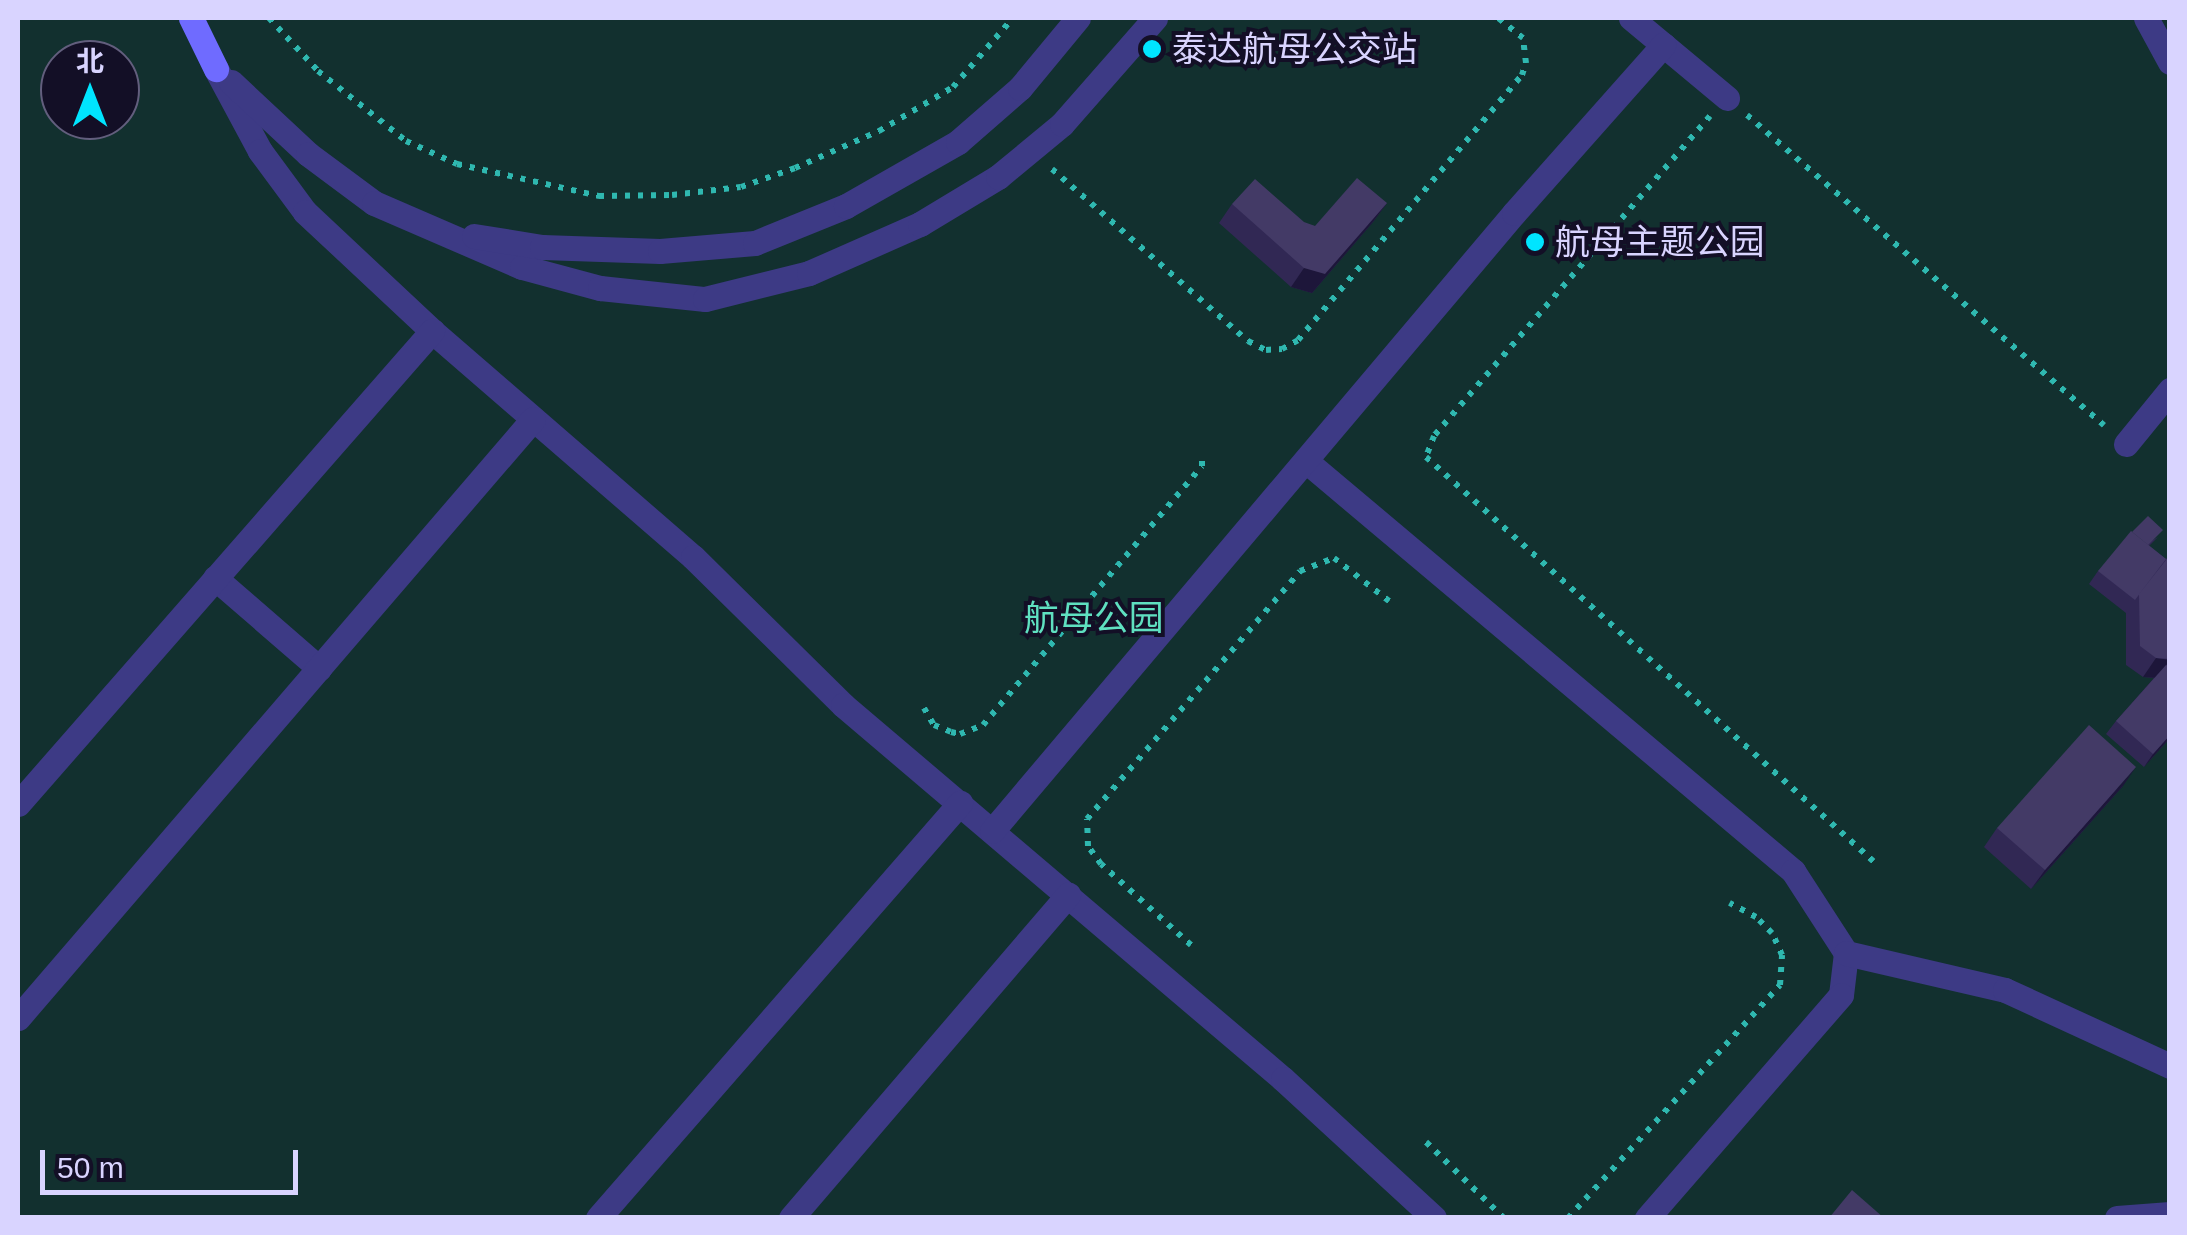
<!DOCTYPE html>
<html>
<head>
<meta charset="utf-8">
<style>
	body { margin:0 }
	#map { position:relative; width:2187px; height:1235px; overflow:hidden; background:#130f26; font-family:Helvetica,"Noto Sans SC",sans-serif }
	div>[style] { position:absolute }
	.green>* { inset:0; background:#12302f }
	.path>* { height:6px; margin-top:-3px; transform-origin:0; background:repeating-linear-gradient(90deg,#2fb8b0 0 5px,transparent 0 13px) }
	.minor>* { height:25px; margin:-12.5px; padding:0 12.5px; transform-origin:12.5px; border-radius:12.5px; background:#3d3a85 }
	.secondary>* { height:25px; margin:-12.5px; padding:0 12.5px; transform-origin:12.5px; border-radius:12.5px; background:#6f6bff }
	.wall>* { inset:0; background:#312854 }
	.shaded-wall>* { inset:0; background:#1d163a }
	.building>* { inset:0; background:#433a66 }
	.dots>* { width:28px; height:28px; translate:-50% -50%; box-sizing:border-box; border:5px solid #130f26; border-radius:50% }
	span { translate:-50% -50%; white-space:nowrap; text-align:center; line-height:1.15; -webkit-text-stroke:8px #130f26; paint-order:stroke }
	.poi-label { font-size:35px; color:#d9d4ff }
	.left { translate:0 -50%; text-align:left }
	.park-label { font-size:35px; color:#5fe0c0 }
	.frame { position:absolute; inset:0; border:20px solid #d9d4ff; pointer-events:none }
	.north { position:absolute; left:40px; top:40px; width:100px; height:100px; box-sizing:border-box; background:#130f26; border:2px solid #625e7d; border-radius:50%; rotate:0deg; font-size:28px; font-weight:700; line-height:40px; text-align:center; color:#d9d4ff }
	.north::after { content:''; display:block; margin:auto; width:35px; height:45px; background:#00e5ff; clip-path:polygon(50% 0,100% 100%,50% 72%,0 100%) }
	.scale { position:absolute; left:40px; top:1150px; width:258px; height:45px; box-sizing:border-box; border:5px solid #d9d4ff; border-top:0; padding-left:12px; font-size:30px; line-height:35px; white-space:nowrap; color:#d9d4ff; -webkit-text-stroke:8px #130f26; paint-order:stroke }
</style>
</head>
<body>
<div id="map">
	<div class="green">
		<i style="clip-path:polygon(evenodd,18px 18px,2169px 18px,2169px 1217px,18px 1217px,18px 18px,60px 60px,120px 60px,120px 120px,60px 120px,60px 60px)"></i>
	</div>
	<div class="path">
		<i style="left:269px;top:18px;width:72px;rotate:47.2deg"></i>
		<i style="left:318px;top:71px;width:112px;rotate:38.5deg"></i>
		<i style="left:406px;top:141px;width:56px;rotate:24.3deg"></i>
		<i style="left:457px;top:164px;width:146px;rotate:12.7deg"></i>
		<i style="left:599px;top:196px;width:73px;rotate:-0.8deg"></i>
		<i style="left:672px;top:195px;width:69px;rotate:-6.6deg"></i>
		<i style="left:741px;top:187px;width:57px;rotate:-19.4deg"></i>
		<i style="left:795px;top:168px;width:92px;rotate:-23.8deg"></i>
		<i style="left:879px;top:131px;width:86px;rotate:-30.7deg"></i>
		<i style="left:953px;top:87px;width:91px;rotate:-49deg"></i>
		<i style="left:1747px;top:115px;width:473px;rotate:41deg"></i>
		<i style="left:1710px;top:116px;width:423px;rotate:130.8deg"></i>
		<i style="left:1434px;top:436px;width:22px;rotate:111deg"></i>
		<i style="left:1426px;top:457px;width:603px;rotate:42.11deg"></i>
		<i style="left:1052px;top:169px;width:261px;rotate:41.3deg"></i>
		<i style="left:1248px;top:341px;width:20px;rotate:27deg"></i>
		<i style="left:1266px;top:350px;width:16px;rotate:-4deg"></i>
		<i style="left:1282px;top:349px;width:18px;rotate:-29deg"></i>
		<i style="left:1298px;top:340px;width:347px;rotate:-49.8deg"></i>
		<i style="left:1522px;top:75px;width:13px;rotate:-72deg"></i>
		<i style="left:1526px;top:63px;width:25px;rotate:-97deg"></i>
		<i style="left:1523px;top:38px;width:32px;rotate:-141deg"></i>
		<i style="left:924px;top:708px;width:20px;rotate:60deg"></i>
		<i style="left:934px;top:725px;width:18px;rotate:22deg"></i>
		<i style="left:951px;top:732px;width:9px;rotate:13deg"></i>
		<i style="left:960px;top:734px;width:25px;rotate:-21deg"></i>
		<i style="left:983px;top:725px;width:339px;rotate:-49.8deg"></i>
		<i style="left:1202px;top:466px;width:13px;rotate:-90deg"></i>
		<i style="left:1191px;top:945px;width:121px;rotate:-138deg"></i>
		<i style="left:1101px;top:864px;width:22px;rotate:-126deg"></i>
		<i style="left:1088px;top:846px;width:27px;rotate:-92deg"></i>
		<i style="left:1087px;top:819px;width:327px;rotate:-49.3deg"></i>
		<i style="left:1300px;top:571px;width:36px;rotate:-21deg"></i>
		<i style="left:1334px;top:558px;width:70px;rotate:38deg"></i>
		<i style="left:1426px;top:1142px;width:109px;rotate:44.3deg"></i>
		<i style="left:1568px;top:1218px;width:315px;rotate:-47.7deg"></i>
		<i style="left:1780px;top:985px;width:30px;rotate:-86deg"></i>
		<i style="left:1782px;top:955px;width:24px;rotate:-114deg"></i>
		<i style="left:1772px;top:933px;width:23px;rotate:-135deg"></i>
		<i style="left:1756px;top:917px;width:30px;rotate:-152deg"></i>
	</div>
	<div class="minor">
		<i style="left:1631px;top:18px;width:125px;rotate:39.8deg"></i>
		<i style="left:2146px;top:18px;width:50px;rotate:61.4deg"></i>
		<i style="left:216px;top:69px;width:93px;rotate:61.8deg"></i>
		<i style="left:260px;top:151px;width:76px;rotate:53.6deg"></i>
		<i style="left:305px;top:212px;width:174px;rotate:43.1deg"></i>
		<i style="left:432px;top:331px;width:345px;rotate:40.9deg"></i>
		<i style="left:693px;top:557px;width:211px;rotate:44.6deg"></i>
		<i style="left:843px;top:705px;width:577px;rotate:40.36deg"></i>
		<i style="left:1283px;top:1079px;width:205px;rotate:42.6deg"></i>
		<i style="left:231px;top:82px;width:105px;rotate:43.1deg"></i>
		<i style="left:308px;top:154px;width:82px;rotate:36.6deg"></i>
		<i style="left:374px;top:203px;width:161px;rotate:23.4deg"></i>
		<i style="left:522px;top:267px;width:81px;rotate:15.1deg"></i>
		<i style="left:600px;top:288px;width:106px;rotate:6deg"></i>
		<i style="left:705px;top:299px;width:107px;rotate:-14deg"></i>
		<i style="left:809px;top:273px;width:121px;rotate:-23.8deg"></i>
		<i style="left:920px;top:224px;width:91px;rotate:-31.1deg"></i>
		<i style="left:998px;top:177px;width:83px;rotate:-39.6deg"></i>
		<i style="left:1062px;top:124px;width:141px;rotate:-48.7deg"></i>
		<i style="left:474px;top:236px;width:69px;rotate:9.2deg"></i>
		<i style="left:542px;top:247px;width:118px;rotate:1.9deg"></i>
		<i style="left:660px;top:251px;width:95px;rotate:-4.8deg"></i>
		<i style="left:755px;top:243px;width:98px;rotate:-22.1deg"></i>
		<i style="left:846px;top:206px;width:129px;rotate:-29.7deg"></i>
		<i style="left:958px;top:142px;width:82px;rotate:-41.1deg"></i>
		<i style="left:1020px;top:88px;width:91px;rotate:-50.4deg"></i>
		<i style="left:2126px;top:444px;width:70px;rotate:-50.8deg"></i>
		<i style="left:1306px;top:461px;width:637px;rotate:40.09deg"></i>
		<i style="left:1793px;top:871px;width:98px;rotate:57.1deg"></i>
		<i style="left:1846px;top:953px;width:42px;rotate:96.8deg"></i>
		<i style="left:1841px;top:995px;width:296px;rotate:131deg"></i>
		<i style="left:215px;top:578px;width:138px;rotate:40.9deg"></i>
		<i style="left:18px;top:804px;width:629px;rotate:-48.81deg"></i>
		<i style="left:992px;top:831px;width:809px;rotate:-49.81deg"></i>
		<i style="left:1514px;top:213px;width:225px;rotate:-48.4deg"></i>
		<i style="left:1846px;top:953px;width:163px;rotate:13.1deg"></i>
		<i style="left:2005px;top:990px;width:182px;rotate:24.7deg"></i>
		<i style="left:18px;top:1018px;width:790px;rotate:-49.31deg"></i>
		<i style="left:598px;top:1218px;width:551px;rotate:-48.9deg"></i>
		<i style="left:791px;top:1218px;width:426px;rotate:-49.4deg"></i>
		<i style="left:2117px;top:1218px;width:53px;rotate:-4.3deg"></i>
	</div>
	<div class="secondary">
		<i style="left:191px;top:18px;width:57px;rotate:63.9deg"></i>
	</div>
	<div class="wall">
		<i style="clip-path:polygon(1387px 203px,1373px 222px,1312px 293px,1291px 287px,1219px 223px,1232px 204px,1315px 226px)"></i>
		<i style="clip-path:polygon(2158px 537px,2149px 546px,2166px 559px,2170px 555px,2170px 738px,2144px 767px,2106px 734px,2116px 721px,2154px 678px,2143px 677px,2126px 665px,2126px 613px,2089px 584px,2098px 571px)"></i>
		<i style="clip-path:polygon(2123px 786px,2031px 889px,1984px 847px,1997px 828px)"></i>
	</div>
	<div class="shaded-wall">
		<i style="clip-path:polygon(1387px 203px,1373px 222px,1312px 293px,1291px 287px,1304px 268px)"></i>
		<i style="clip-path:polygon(2156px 658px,2170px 660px,2157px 678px,2143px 677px)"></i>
		<i style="clip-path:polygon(2170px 735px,2170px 738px,2144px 767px,2153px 754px)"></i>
		<i style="clip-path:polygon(2136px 767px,2123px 786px,2031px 889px,2045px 870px)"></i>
	</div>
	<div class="building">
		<i style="clip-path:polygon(1357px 178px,1387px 203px,1325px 274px,1304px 268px,1232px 204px,1255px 179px,1304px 222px,1315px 226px)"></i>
		<i style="clip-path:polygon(2148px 516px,2163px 530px,2148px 545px,2132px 532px)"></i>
		<i style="clip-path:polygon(2131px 531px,2166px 559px,2135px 600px,2098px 571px)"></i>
		<i style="clip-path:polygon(2170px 555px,2170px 659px,2156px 658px,2140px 646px,2139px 594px)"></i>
		<i style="clip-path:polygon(2166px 665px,2170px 668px,2170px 735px,2153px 754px,2116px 721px)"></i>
		<i style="clip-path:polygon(2089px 725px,2136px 767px,2045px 870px,1997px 828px)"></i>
		<i style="clip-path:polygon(1852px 1190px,1884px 1218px,1829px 1218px)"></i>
	</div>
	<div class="dots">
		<i style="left:1152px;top:49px;background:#00e5ff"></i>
		<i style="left:1535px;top:242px;background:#00e5ff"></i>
	</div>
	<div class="poi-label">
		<span class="left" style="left:1172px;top:49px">泰达航母公交站</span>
		<span class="left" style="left:1555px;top:242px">航母主题公园</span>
	</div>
	<div class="park-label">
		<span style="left:1094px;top:618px">航母公园</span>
	</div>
	<div class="frame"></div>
	<div class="north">北</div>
	<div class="scale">50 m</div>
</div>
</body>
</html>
